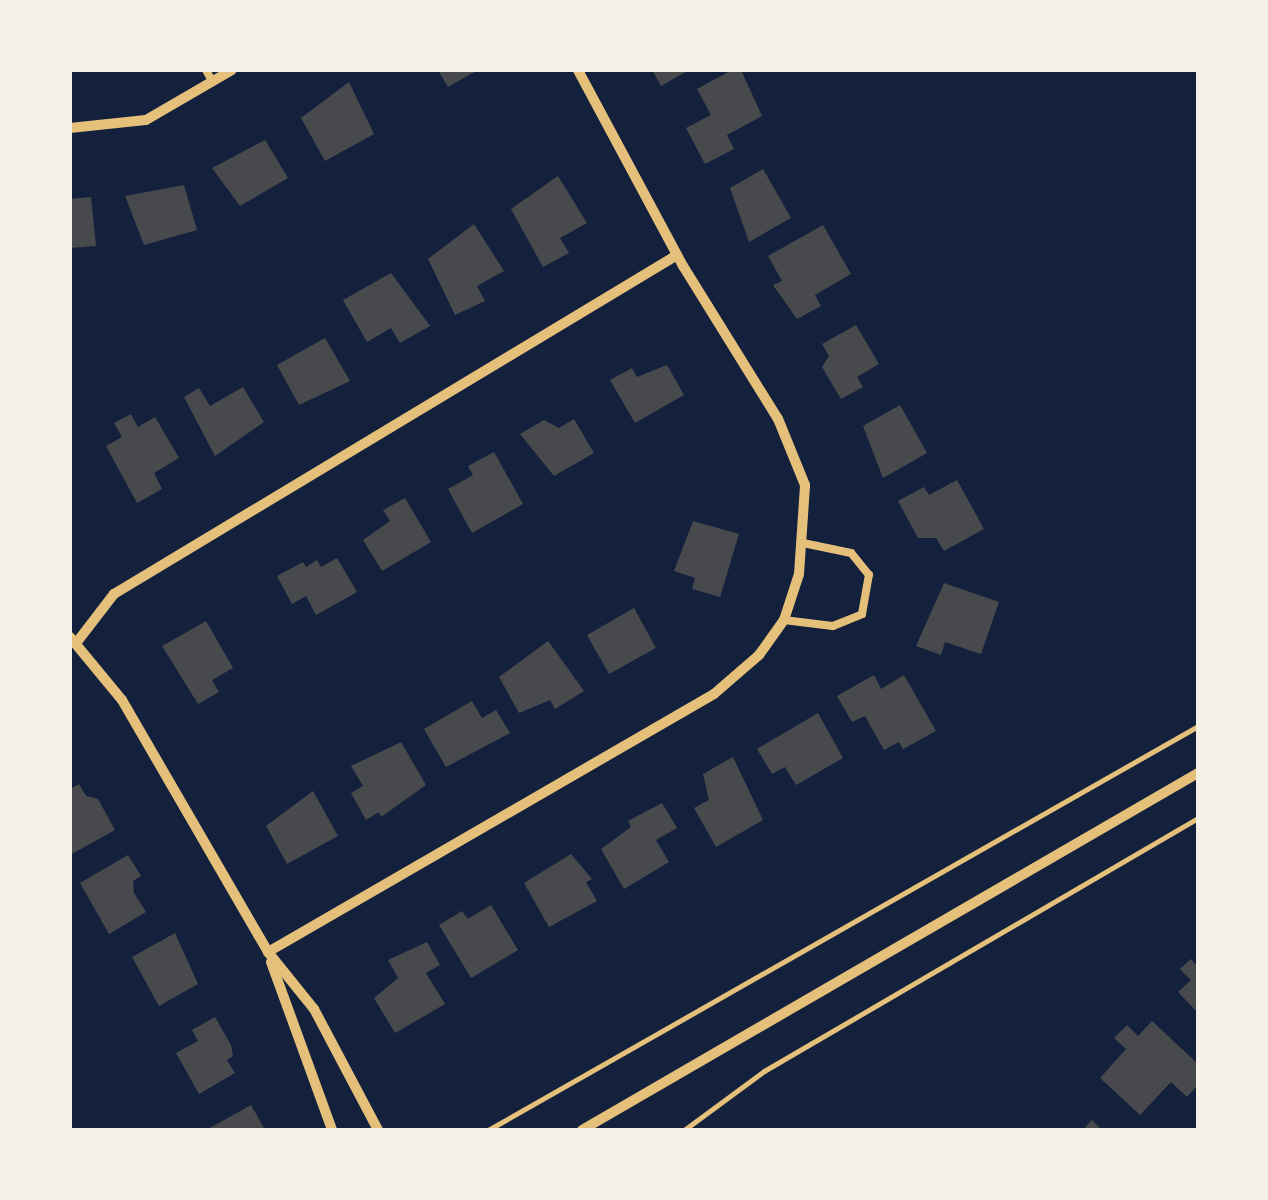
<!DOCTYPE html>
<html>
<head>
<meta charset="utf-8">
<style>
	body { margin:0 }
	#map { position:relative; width:1268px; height:1200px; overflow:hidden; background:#14213d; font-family:"Golos Text",sans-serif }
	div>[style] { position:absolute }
	.building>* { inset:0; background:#48494c }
	.path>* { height:5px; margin:-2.5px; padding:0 2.5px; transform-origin:2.5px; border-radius:2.5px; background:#e5c07b }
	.service>* { height:8px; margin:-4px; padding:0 4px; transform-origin:4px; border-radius:4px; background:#e5c07b }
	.minor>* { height:10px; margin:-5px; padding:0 5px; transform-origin:5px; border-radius:5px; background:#e5c07b }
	span { translate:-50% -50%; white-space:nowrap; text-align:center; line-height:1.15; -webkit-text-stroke:9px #f6f1e7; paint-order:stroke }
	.frame { position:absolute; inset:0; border:72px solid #f6f1e7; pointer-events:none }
</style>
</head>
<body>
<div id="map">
	<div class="building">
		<i style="clip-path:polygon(438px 70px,478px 70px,448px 87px)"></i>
		<i style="clip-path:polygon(652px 70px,689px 70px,661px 86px)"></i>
		<i style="clip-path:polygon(732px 70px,741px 70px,762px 116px,727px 135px,734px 149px,705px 164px,686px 128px,711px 115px,697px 89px)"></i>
		<i style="clip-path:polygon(349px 82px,374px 134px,325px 161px,301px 118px)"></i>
		<i style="clip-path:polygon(265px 140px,288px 178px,240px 206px,212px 168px)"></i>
		<i style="clip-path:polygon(763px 169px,791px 218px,749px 242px,730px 188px)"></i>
		<i style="clip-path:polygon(558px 176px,587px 223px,560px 238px,569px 253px,543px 267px,511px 209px)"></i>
		<i style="clip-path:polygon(184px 185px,197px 230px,144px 245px,125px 196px)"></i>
		<i style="clip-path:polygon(91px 197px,96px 246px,70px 248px,70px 199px)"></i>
		<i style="clip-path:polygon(474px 224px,504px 271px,477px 286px,485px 301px,455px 315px,428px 259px)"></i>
		<i style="clip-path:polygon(823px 225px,851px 274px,815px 295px,821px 306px,797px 319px,773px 285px,782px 281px,768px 256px)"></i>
		<i style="clip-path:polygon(391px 273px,430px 326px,400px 343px,391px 328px,367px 342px,343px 300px)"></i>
		<i style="clip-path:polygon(856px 325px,879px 364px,857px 377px,863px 387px,841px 399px,822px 367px,829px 356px,822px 344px)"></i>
		<i style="clip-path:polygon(325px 338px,350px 381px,299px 405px,277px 365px)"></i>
		<i style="clip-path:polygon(667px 365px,684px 395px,635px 423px,610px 380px,632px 368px,637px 377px)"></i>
		<i style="clip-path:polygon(243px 387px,264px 422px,215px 456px,184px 397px,199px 388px,210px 406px)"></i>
		<i style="clip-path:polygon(900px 405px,927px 453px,883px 478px,863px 426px)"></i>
		<i style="clip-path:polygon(131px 414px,138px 427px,155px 417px,179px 458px,154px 473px,162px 489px,137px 503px,106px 446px,122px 437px,114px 423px)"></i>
		<i style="clip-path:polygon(574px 419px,594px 453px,554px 476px,520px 434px,544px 420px,559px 428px)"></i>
		<i style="clip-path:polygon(494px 452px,523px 504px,472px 533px,448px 489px,473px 475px,468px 466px)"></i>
		<i style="clip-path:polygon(957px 480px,984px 529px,944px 551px,936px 538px,918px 538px,898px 501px,924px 487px,929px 495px)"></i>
		<i style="clip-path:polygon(405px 498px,431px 542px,382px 571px,363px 540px,390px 521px,383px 510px)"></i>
		<i style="clip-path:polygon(693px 521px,739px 534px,720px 597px,692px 589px,695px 578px,674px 571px)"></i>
		<i style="clip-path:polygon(337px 558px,357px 592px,316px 615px,306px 596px,292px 604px,277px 576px,303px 562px,306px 567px,317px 560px,321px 567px)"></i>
		<i style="clip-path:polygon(944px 583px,999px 602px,981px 654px,945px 642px,941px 655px,916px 646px)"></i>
		<i style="clip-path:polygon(634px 608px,656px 648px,609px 674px,587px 635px)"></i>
		<i style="clip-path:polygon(206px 621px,233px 668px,212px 680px,219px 692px,198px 704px,162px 646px)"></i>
		<i style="clip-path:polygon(548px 641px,584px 691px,555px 709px,550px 700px,519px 713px,499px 677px)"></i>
		<i style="clip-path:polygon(874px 675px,881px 689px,904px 675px,936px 731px,903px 749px,899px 742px,884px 750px,865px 716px,852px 722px,837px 696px)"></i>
		<i style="clip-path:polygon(472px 701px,482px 718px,496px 710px,510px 733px,446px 767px,424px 729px)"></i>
		<i style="clip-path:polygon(818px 713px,843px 758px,796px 785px,785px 767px,772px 774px,757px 749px)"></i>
		<i style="clip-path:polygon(401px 742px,426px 785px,381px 817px,379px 812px,366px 820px,351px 793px,363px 786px,351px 766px)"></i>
		<i style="clip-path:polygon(733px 757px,763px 820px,716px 847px,694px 808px,709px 800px,703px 774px)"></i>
		<i style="clip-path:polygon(79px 784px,86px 796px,98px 799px,115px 830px,70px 855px,70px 789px)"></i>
		<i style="clip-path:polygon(313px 791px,338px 836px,287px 864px,266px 826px)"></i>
		<i style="clip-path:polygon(662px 803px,677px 828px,656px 840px,669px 862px,624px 889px,601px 849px,631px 827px,628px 821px)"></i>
		<i style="clip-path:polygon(571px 854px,592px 879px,586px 882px,597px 901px,549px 927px,524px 883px)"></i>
		<i style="clip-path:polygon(128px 855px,141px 876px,133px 881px,134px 893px,146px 912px,109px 934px,80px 883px)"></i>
		<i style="clip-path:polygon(491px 905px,518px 950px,471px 978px,439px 925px,462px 911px,468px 919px)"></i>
		<i style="clip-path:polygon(175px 933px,198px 984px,159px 1006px,132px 957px)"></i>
		<i style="clip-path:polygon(427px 942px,440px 965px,426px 973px,445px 1004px,395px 1033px,374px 998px,398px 978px,388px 960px)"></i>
		<i style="clip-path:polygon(1191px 959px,1198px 967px,1198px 1013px,1178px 992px,1191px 980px,1180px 969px)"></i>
		<i style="clip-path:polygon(215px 1017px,231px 1045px,233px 1056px,227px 1060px,235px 1073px,199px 1094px,176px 1053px,198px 1041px,192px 1030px)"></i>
		<i style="clip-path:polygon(1152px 1021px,1198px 1064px,1198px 1085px,1187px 1097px,1171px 1082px,1140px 1115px,1100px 1078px,1126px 1049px,1114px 1038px,1127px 1025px,1138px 1036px)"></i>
		<i style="clip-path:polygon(251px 1105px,265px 1130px,206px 1130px)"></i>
		<i style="clip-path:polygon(1092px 1120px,1102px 1130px,1083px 1130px)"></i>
	</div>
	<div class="path">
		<i style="left:488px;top:1130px;width:817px;rotate:-29.64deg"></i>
		<i style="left:684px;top:1130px;width:99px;rotate:-36.4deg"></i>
		<i style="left:764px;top:1071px;width:502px;rotate:-30.24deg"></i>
	</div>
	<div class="service">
		<i style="left:206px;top:70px;width:13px;rotate:61deg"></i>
		<i style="left:784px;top:620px;width:49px;rotate:7deg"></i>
		<i style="left:833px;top:626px;width:31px;rotate:-22deg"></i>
		<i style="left:862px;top:614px;width:40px;rotate:-80deg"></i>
		<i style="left:869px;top:575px;width:28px;rotate:-129deg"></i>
		<i style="left:851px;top:553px;width:49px;rotate:-168.2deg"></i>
	</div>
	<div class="minor">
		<i style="left:70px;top:128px;width:76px;rotate:-6deg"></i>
		<i style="left:146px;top:120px;width:99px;rotate:-30.2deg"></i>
		<i style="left:70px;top:637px;width:82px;rotate:50.5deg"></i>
		<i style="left:122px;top:700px;width:291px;rotate:59.9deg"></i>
		<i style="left:268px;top:952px;width:73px;rotate:51.1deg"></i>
		<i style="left:314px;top:1009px;width:137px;rotate:62.1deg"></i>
		<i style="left:77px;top:642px;width:61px;rotate:-52.4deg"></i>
		<i style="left:114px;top:594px;width:657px;rotate:-31.05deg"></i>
		<i style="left:268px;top:952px;width:515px;rotate:-30.05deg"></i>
		<i style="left:714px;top:694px;width:60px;rotate:-40.9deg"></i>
		<i style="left:759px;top:655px;width:43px;rotate:-54.5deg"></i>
		<i style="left:784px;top:620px;width:48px;rotate:-71.9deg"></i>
		<i style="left:799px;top:574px;width:89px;rotate:-86.1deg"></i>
		<i style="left:805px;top:485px;width:71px;rotate:-112.2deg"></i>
		<i style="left:778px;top:419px;width:180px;rotate:-121.8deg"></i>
		<i style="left:683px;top:266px;width:222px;rotate:-118.2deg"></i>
		<i style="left:271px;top:962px;width:179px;rotate:70deg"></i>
		<i style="left:582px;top:1130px;width:712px;rotate:-30.09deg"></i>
	</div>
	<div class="frame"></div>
</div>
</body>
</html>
